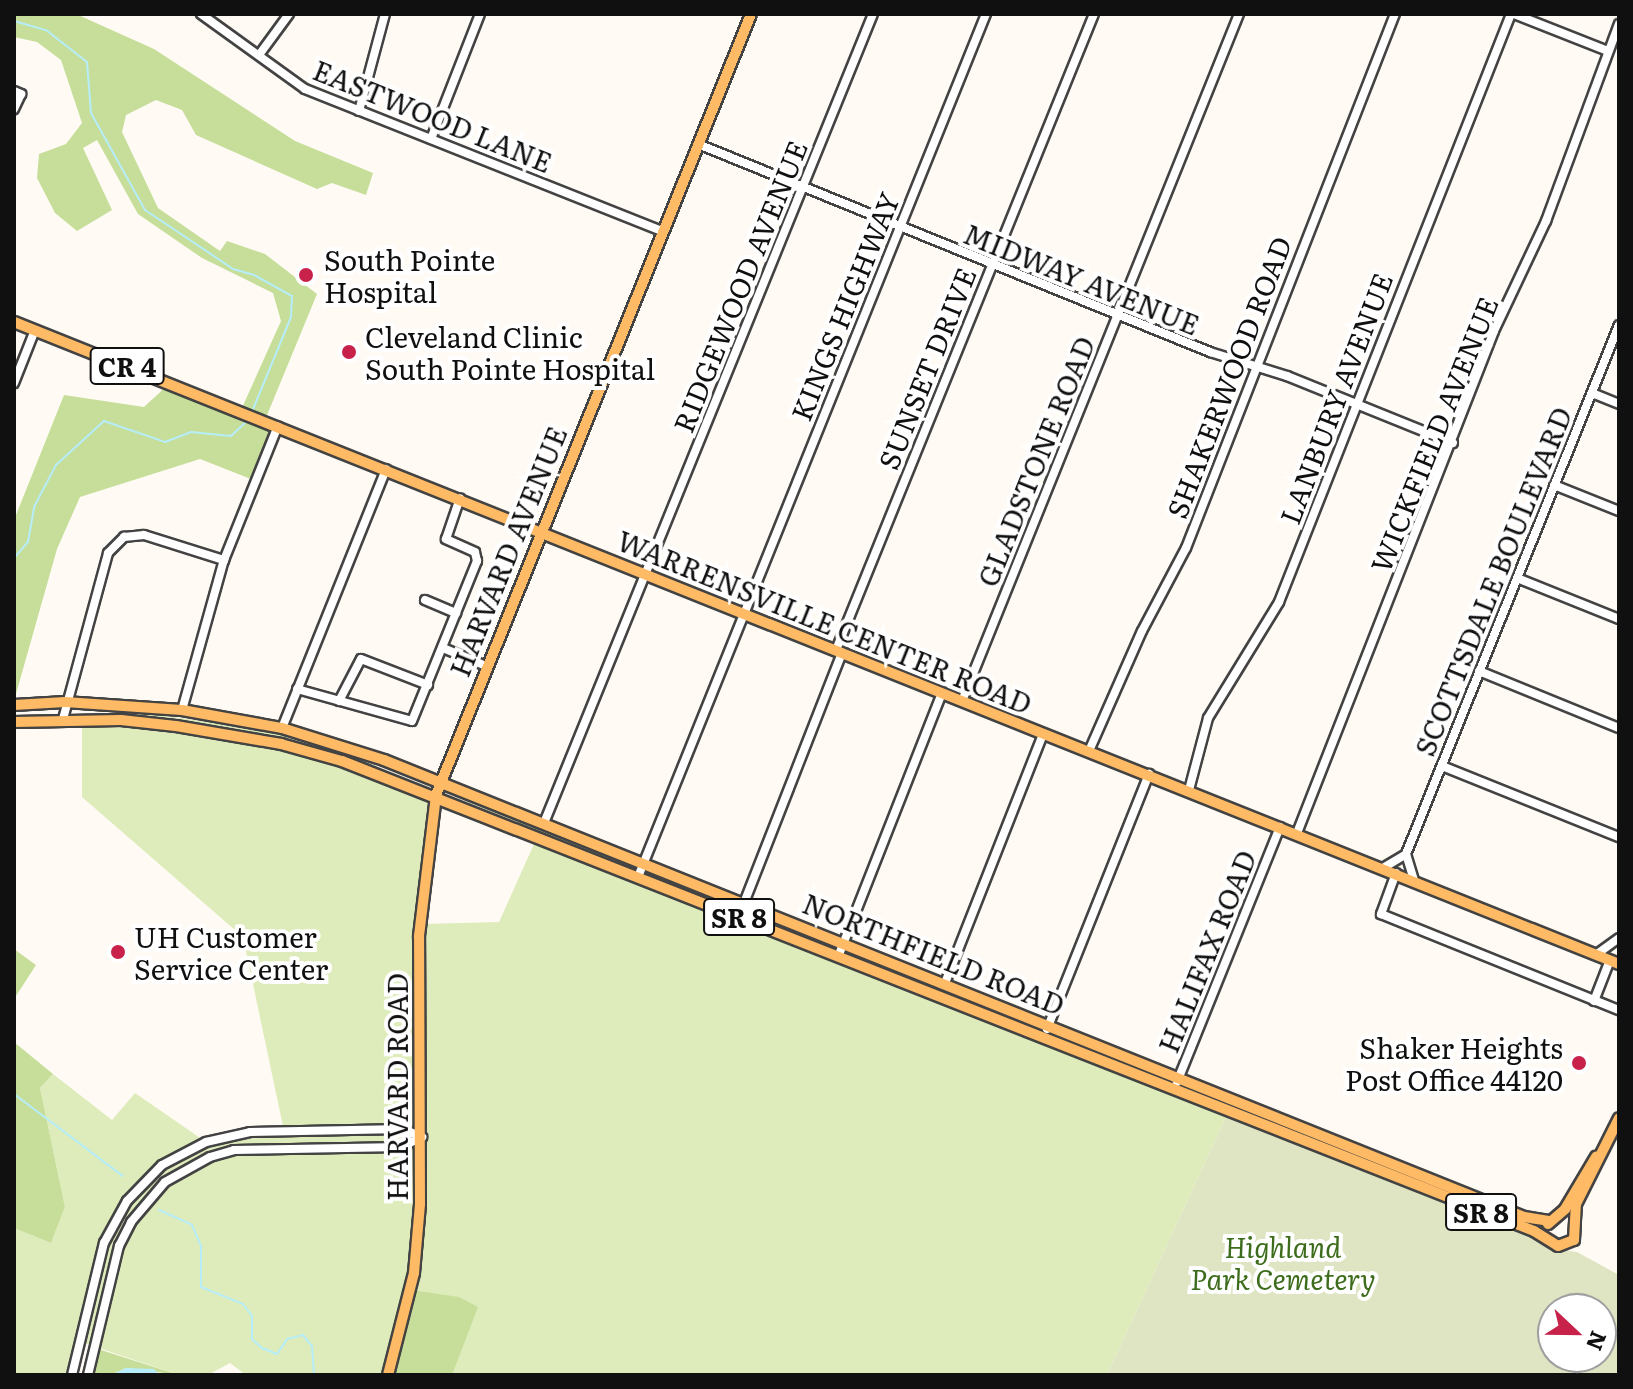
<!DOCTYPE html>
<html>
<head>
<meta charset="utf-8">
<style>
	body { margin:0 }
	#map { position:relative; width:1633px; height:1389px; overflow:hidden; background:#fffbf4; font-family:Literata,serif }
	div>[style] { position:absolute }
	.green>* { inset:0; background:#deecbb }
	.forest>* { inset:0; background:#c6de99 }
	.cemetery>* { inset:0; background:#dfe4c2 }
	.water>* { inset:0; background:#b6edf9 }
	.stream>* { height:2px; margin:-1px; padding:0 1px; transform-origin:1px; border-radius:1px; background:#b6edf9 }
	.roads { filter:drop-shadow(2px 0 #434343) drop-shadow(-2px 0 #434343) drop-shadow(0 2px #434343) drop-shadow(0 -2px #434343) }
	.minor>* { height:8px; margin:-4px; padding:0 4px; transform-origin:4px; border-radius:4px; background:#fff }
	.major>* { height:10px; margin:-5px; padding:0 5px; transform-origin:5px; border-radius:5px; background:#feba65 }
	.dots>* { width:22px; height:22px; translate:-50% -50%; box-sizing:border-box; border:4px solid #fff; border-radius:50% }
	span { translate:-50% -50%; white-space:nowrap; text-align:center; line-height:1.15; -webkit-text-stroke:8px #fff; paint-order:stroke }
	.shield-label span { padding:2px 6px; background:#fff; border:2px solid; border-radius:6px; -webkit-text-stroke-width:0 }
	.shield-label { font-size:26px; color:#101010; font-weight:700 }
	.street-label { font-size:28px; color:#101010 }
	.poi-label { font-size:28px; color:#101010 }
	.left { translate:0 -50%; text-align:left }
	.right { translate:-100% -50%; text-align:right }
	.park-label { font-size:28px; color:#3d6d1c; font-style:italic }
	.frame { position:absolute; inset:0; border:16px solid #101010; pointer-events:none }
	.north { position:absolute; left:1537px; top:1293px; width:80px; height:80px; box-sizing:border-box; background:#fff; border:2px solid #9f9f9f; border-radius:50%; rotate:112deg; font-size:22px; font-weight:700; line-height:32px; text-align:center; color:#101010 }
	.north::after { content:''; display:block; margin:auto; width:28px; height:36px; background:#c8214a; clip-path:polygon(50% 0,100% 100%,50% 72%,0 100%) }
</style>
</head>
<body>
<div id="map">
	<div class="green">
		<i style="clip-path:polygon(137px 712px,267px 730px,361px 756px,423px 780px,346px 754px,238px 730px,81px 714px)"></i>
		<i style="clip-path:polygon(82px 719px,281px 744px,436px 795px,421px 924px,499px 922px,538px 835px,651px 878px,654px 872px,834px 945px,829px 948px,662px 882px,657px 891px,1226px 1117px,1107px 1375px,246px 1375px,230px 1363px,208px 1375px,179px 1375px,84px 1343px,72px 1375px,14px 1375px,14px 1228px,51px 1243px,65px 1207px,40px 1088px,53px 1074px,112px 1120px,135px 1093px,206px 1142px,284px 1131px,243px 937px,82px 797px)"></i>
		<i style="clip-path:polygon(438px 790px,536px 826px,634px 865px,630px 868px)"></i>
		<i style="clip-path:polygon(854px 952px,1039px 1026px,1037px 1031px,851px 958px)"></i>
	</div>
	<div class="forest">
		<i style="clip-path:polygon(14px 14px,76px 14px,154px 49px,295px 141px,373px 173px,366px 195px,332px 183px,317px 189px,196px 135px,182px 110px,156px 100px,126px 115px,122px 132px,158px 208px,220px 251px,227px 241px,265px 254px,317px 294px,265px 420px,278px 426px,256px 481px,200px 459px,80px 497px,57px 549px,14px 701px,14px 520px,64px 395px,144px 407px,170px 383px,241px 410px,281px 321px,273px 293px,202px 258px,138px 214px,97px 140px,83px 148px,112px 210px,77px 231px,55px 213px,37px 178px,39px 154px,66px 144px,82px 123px,61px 60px,37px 42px,14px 37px)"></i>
		<i style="clip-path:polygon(14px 949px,36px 965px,14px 999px)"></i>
		<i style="clip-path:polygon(14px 1042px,53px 1074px,40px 1088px,65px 1207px,51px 1243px,14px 1228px)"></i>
		<i style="clip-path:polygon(411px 1290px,459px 1297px,478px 1307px,452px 1375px,388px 1375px)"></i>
		<i style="clip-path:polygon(98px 1349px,179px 1375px,126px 1368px,111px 1375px,88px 1375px)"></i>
	</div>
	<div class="cemetery">
		<i style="clip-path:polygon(evenodd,1226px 1117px,1535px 1234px,1554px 1249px,1577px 1252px,1619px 1275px,1619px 1375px,1107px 1375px,1226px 1117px,1553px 1309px,1601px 1309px,1601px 1357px,1553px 1357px,1553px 1309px)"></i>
	</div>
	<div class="water">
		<i style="clip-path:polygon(126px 1368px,154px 1369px,159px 1375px,111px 1375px)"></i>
	</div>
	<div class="stream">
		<i style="left:14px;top:21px;width:33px;rotate:16deg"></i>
		<i style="left:46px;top:30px;width:52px;rotate:38deg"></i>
		<i style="left:87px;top:62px;width:51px;rotate:85.5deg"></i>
		<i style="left:91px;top:113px;width:111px;rotate:60.9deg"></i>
		<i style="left:145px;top:210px;width:106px;rotate:33.8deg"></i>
		<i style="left:233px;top:269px;width:22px;rotate:16deg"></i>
		<i style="left:254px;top:275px;width:43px;rotate:28.9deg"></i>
		<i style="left:292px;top:296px;width:21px;rotate:93deg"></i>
		<i style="left:291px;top:317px;width:105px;rotate:112.4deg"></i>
		<i style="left:14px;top:558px;width:21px;rotate:-49deg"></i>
		<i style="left:28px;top:542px;width:36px;rotate:-80deg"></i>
		<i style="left:34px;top:507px;width:47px;rotate:-62.4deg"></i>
		<i style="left:56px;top:465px;width:65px;rotate:-42.5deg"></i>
		<i style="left:104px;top:421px;width:65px;rotate:19deg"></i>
		<i style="left:165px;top:442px;width:28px;rotate:-21deg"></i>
		<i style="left:191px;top:432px;width:40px;rotate:5.7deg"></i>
		<i style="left:231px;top:436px;width:23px;rotate:-43deg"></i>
		<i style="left:14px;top:1094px;width:136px;rotate:37deg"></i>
		<i style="left:159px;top:1210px;width:36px;rotate:24deg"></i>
		<i style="left:192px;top:1225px;width:23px;rotate:67deg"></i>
		<i style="left:201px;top:1246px;width:41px;rotate:90deg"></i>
		<i style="left:201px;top:1287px;width:45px;rotate:22deg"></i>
		<i style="left:243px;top:1304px;width:15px;rotate:53deg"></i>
		<i style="left:252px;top:1316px;width:23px;rotate:90deg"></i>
		<i style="left:252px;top:1339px;width:13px;rotate:42deg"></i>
		<i style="left:262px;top:1348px;width:16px;rotate:22deg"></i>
		<i style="left:277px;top:1354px;width:18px;rotate:-56deg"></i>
		<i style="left:287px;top:1339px;width:16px;rotate:-14deg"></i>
		<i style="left:303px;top:1335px;width:14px;rotate:51deg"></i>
		<i style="left:312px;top:1346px;width:29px;rotate:86deg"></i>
	</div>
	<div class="roads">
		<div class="minor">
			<i style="left:201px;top:14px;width:128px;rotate:35.8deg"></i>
			<i style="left:305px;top:89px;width:384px;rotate:21.7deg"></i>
			<i style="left:1514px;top:14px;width:101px;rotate:21.5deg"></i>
			<i style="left:259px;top:55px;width:51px;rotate:-53.8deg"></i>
			<i style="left:14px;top:91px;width:8px;rotate:23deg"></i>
			<i style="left:21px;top:94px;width:17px;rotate:115deg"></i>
			<i style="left:359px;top:111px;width:100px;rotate:-75deg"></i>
			<i style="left:431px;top:139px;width:134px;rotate:-68.6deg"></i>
			<i style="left:698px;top:144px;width:553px;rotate:22.11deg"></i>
			<i style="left:1210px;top:352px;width:81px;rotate:17.3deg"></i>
			<i style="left:1287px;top:376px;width:179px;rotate:22deg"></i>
			<i style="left:14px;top:383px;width:57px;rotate:-68.4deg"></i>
			<i style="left:1592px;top:393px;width:29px;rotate:22deg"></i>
			<i style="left:1554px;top:485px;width:70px;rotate:21.8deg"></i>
			<i style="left:1517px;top:578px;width:110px;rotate:21.9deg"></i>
			<i style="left:425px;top:600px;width:34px;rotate:23deg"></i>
			<i style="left:443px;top:648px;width:47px;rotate:22.7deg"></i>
			<i style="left:836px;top:650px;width:686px;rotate:-67.92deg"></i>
			<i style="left:1479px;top:671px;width:151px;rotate:22.2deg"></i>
			<i style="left:297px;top:689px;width:119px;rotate:15.5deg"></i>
			<i style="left:412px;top:721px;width:173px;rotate:-67.9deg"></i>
			<i style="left:477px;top:561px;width:9px;rotate:-103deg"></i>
			<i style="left:475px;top:552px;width:32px;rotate:-156deg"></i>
			<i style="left:446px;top:539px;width:43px;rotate:-71.1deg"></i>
			<i style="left:339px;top:701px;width:47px;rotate:-62.4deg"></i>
			<i style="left:361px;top:659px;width:72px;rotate:21.2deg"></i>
			<i style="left:962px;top:701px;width:741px;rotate:-68.04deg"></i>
			<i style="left:182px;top:710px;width:156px;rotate:-74.4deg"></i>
			<i style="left:224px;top:560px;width:144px;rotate:-68.1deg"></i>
			<i style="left:63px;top:719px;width:172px;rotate:-74.8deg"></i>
			<i style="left:108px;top:553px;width:23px;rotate:-45deg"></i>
			<i style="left:124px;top:537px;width:20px;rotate:-6deg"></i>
			<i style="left:144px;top:535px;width:84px;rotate:17.4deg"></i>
			<i style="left:282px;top:728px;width:279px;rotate:-68.1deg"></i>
			<i style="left:1089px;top:751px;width:131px;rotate:-66.2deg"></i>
			<i style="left:1142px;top:631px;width:94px;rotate:-62.1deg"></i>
			<i style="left:1186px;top:548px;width:573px;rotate:-68.63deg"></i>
			<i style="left:1442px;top:766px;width:191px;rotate:21.9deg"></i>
			<i style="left:1189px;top:790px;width:74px;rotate:-75.2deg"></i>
			<i style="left:1208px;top:718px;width:136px;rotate:-58.5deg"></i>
			<i style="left:1279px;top:602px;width:632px;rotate:-68.47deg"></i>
			<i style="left:544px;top:823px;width:873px;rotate:-67.87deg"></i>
			<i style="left:1297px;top:833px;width:539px;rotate:-68.57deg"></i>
			<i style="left:1494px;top:331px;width:122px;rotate:-64.7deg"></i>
			<i style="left:1546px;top:221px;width:210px;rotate:-69.7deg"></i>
			<i style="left:1406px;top:854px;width:27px;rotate:73deg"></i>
			<i style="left:1383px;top:868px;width:27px;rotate:-31deg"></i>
			<i style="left:1406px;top:854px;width:570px;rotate:-68.07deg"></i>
			<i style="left:1396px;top:873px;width:44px;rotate:110.1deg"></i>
			<i style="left:1381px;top:914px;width:257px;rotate:22deg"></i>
			<i style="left:638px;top:877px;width:931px;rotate:-68.04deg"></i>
			<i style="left:744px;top:903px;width:269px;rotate:-68.6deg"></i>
			<i style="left:1597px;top:954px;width:27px;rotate:-36deg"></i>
			<i style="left:838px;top:957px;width:284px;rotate:-68.5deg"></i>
			<i style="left:945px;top:983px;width:268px;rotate:-68.5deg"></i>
			<i style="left:1594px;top:1001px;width:44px;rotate:-68.7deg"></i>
			<i style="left:1047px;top:1029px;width:275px;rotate:-68.2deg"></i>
			<i style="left:1177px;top:1082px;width:275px;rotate:-68deg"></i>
			<i style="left:72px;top:1375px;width:136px;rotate:-76.4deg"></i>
			<i style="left:104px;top:1243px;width:48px;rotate:-61.3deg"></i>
			<i style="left:127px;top:1201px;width:50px;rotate:-45.8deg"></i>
			<i style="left:162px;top:1165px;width:50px;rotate:-27.6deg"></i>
			<i style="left:206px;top:1142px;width:45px;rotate:-12.8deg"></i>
			<i style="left:250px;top:1132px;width:153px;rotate:-1.1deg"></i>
			<i style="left:403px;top:1129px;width:21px;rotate:23deg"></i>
			<i style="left:88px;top:1375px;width:133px;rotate:-76.5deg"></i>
			<i style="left:119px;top:1246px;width:27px;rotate:-63deg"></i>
			<i style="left:131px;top:1222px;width:52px;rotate:-49.6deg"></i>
			<i style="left:165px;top:1182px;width:51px;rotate:-29.1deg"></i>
			<i style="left:210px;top:1157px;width:25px;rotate:-16deg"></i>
			<i style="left:234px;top:1150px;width:168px;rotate:-1deg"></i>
			<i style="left:402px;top:1147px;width:22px;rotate:-27deg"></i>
		</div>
		<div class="major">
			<i style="left:14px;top:322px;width:1729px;rotate:21.8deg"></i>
			<i style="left:14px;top:705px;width:51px;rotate:-3.4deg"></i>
			<i style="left:65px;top:702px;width:117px;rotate:3.9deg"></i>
			<i style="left:182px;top:710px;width:102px;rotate:10.2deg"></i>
			<i style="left:282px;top:728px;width:107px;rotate:17.4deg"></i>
			<i style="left:384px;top:760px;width:1228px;rotate:21.84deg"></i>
			<i style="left:1524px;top:1217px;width:25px;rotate:9deg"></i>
			<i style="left:14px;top:722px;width:107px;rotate:-1.1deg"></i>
			<i style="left:121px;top:720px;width:55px;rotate:6.2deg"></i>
			<i style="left:176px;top:726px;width:107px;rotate:9.7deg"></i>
			<i style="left:281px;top:744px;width:63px;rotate:15.6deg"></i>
			<i style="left:342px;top:761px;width:1281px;rotate:21.52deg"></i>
			<i style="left:1534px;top:1231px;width:28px;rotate:32deg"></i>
			<i style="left:1558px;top:1246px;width:17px;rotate:-21deg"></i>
			<i style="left:1574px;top:1240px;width:36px;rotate:-87deg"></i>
			<i style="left:1576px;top:1204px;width:96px;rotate:-63.4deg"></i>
			<i style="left:1548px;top:1224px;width:23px;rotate:-41deg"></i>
			<i style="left:1565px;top:1209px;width:61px;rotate:-59.2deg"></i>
			<i style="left:388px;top:1375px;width:105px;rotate:-75.7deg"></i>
			<i style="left:414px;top:1273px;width:69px;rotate:-85deg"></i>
			<i style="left:420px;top:1204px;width:268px;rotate:-90.2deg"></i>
			<i style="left:419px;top:936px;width:142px;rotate:-83.1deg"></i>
			<i style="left:436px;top:795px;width:842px;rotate:-68.03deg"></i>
		</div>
	</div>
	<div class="dots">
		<i style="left:306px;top:275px;background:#c8214a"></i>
		<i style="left:349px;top:352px;background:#c8214a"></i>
		<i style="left:118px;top:952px;background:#c8214a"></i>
		<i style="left:1579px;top:1063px;background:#c8214a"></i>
	</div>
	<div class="shield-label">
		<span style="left:127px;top:366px">CR 4</span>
		<span style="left:739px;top:917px">SR 8</span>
		<span style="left:1481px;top:1212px">SR 8</span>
	</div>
	<div class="street-label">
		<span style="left:433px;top:115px;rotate:22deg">EASTWOOD LANE</span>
		<span style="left:1082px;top:278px;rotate:22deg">MIDWAY AVENUE</span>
		<span style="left:739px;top:286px;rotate:-68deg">RIDGEWOOD AVENUE</span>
		<span style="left:844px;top:306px;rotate:-68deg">KINGS HIGHWAY</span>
		<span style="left:926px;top:368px;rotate:-68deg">SUNSET DRIVE</span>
		<span style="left:1228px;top:377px;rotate:-69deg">SHAKERWOOD ROAD</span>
		<span style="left:1335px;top:398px;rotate:-69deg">LANBURY AVENUE</span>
		<span style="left:1433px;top:434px;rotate:-68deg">WICKFIELD AVENUE</span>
		<span style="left:1035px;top:461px;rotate:-68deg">GLADSTONE ROAD</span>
		<span style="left:507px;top:551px;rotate:-68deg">HARVARD AVENUE</span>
		<span style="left:1492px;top:581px;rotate:-68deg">SCOTTSDALE BOULEVARD</span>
		<span style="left:825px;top:621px;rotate:22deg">WARRENSVILLE CENTER ROAD</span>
		<span style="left:1206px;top:951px;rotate:-68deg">HALIFAX ROAD</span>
		<span style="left:934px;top:953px;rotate:22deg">NORTHFIELD ROAD</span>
		<span style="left:396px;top:1087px;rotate:-90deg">HARVARD ROAD</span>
	</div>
	<div class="poi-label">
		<span class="left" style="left:324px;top:275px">South Pointe<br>Hospital</span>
		<span class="left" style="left:365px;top:352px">Cleveland Clinic<br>South Pointe Hospital</span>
		<span class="left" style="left:134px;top:952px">UH Customer<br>Service Center</span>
		<span class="right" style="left:1563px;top:1063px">Shaker Heights<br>Post Office 44120</span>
	</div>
	<div class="park-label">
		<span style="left:1283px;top:1262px">Highland<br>Park Cemetery</span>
	</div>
	<div class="frame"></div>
	<div class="north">N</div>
</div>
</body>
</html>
